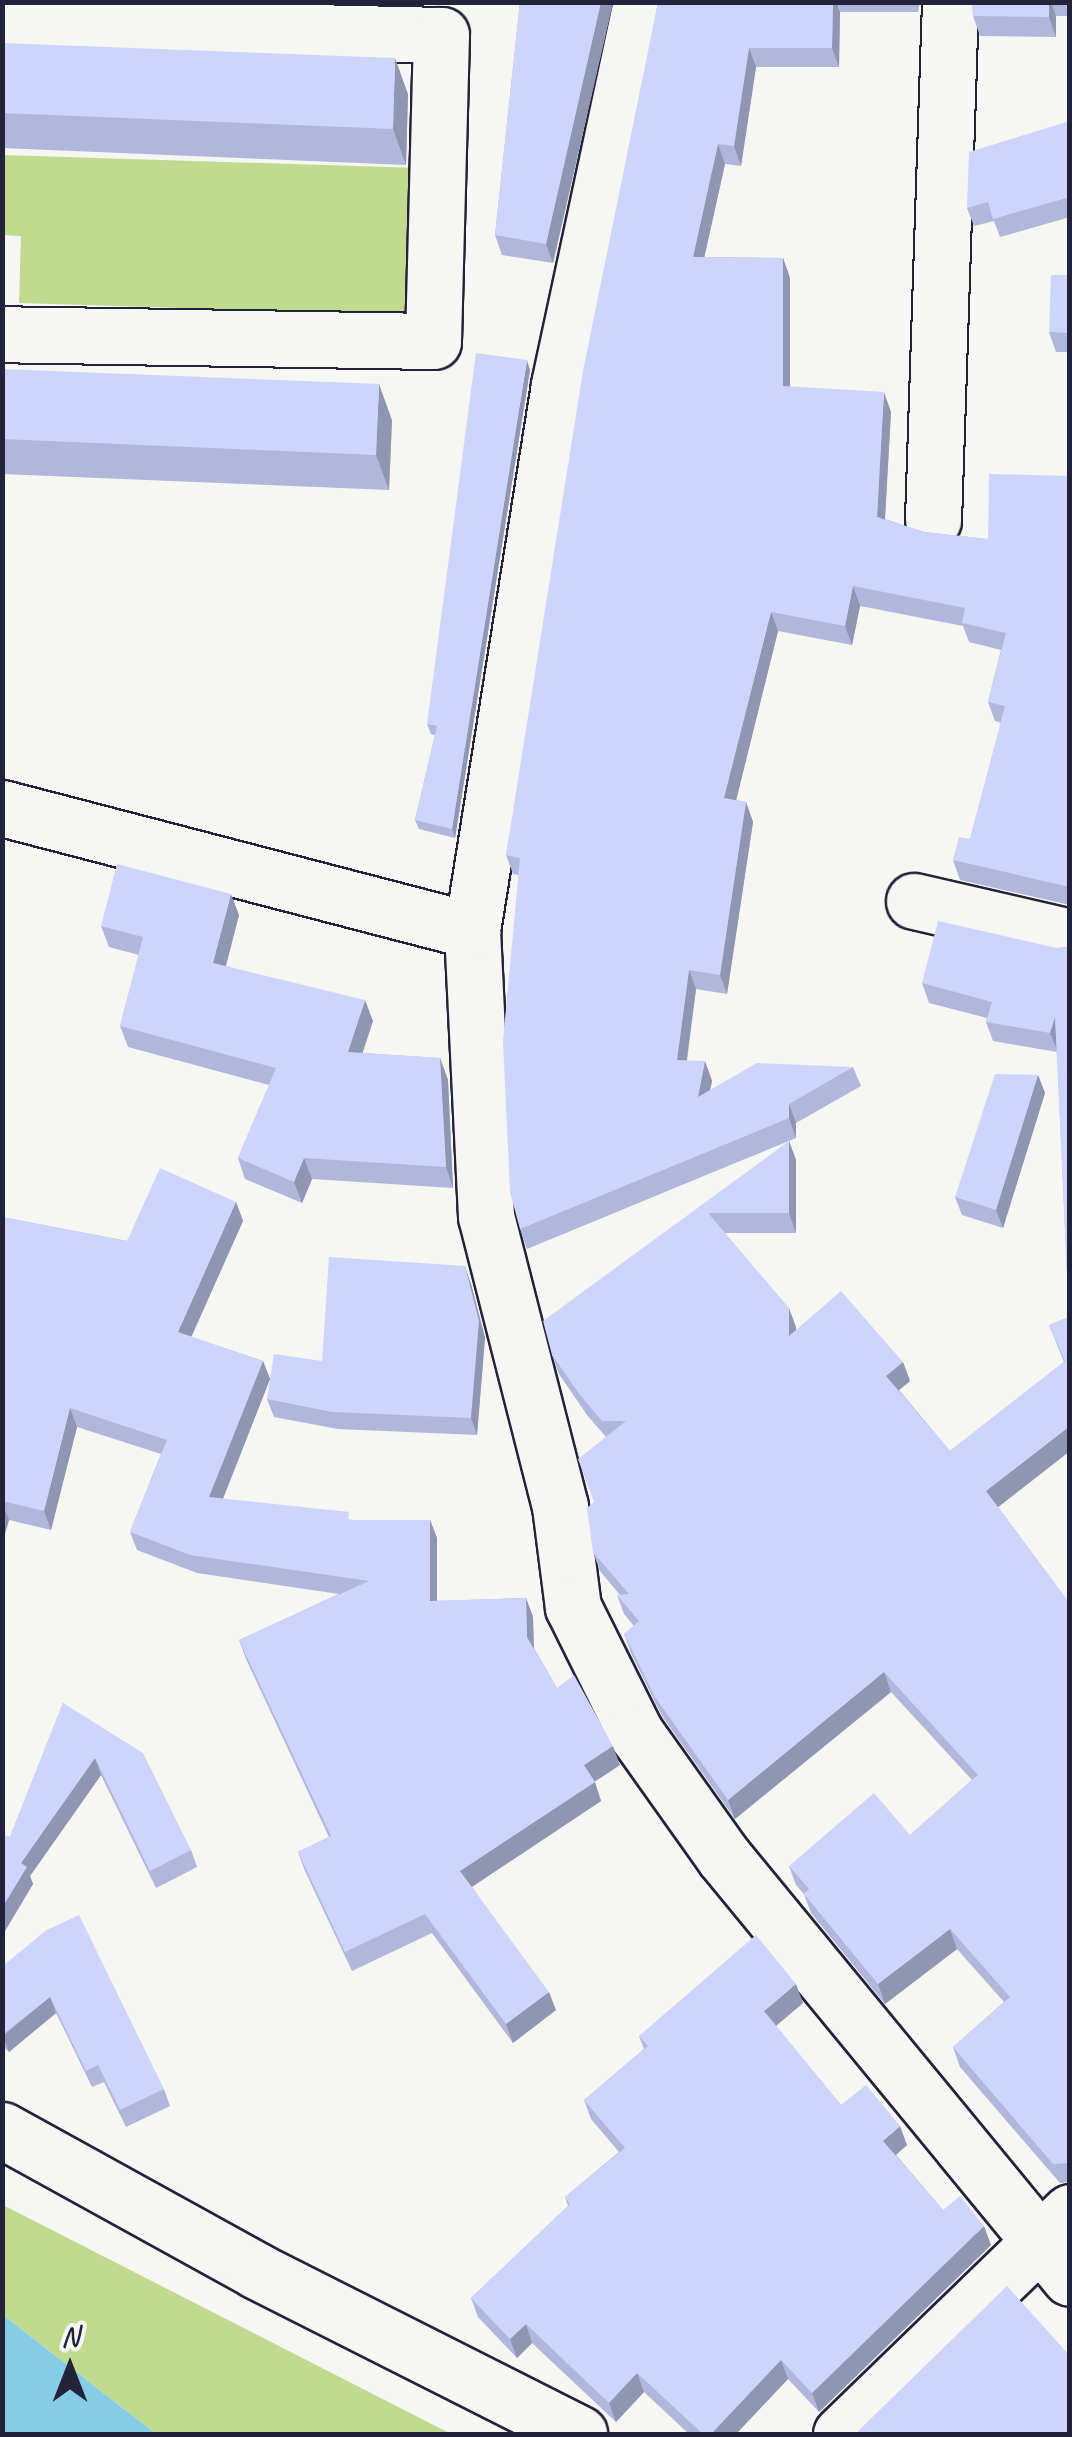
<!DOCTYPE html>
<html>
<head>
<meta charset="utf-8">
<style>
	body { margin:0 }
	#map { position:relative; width:1072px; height:2437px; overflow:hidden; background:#f6f6f2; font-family:Caveat,sans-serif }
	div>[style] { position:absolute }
	.green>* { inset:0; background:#c0da90 }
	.water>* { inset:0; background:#85cce6 }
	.roads { filter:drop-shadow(2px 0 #22223b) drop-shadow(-2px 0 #22223b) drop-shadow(0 2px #22223b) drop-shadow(0 -2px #22223b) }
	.street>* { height:55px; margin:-27.5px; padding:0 27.5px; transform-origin:27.5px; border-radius:27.5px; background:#f6f6f2 }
	.wall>* { inset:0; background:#b1b7da }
	.shaded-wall>* { inset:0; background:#9095b1 }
	.building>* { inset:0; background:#ced5fd }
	span { translate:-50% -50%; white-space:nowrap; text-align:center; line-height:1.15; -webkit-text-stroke:8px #f6f6f2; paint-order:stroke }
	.frame { position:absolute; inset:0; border:5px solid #22223b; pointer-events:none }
	.north { position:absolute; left:20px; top:2317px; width:100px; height:100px; -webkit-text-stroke:8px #f6f6f2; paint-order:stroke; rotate:0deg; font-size:28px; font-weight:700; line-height:40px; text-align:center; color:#22223b }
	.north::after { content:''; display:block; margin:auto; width:35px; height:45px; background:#22223b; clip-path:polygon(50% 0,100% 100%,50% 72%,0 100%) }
</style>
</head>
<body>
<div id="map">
	<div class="green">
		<i style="clip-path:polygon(3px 155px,420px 168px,416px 315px,19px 303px,21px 236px,3px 235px)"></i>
		<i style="clip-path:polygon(3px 2205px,451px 2434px,156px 2434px,3px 2315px)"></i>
	</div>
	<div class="water">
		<i style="clip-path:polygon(3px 2315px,156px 2434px,3px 2434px)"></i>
	</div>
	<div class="roads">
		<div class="street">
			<i style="left:641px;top:2px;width:392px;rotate:102.1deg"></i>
			<i style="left:559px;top:385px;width:552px;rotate:99.07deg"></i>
			<i style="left:472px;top:930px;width:286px;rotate:87.2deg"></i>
			<i style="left:486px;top:1216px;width:299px;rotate:75.7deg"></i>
			<i style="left:560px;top:1506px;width:102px;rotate:82.7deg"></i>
			<i style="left:573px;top:1607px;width:140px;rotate:63.6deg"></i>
			<i style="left:635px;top:1732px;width:152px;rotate:54.6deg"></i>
			<i style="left:723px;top:1856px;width:546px;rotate:50.57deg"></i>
			<i style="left:2px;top:25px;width:439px;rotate:1.3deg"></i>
			<i style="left:441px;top:35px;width:306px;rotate:91.5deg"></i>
			<i style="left:433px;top:341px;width:431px;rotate:-179.1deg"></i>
			<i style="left:933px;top:520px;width:518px;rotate:-88.12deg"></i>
			<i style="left:2px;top:808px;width:486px;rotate:14.6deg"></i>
			<i style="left:914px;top:901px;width:160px;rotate:13deg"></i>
			<i style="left:2px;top:2130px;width:291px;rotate:28.9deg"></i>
			<i style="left:257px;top:2271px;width:361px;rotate:26.8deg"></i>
			<i style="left:841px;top:2434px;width:319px;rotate:-44.1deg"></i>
		</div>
	</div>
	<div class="wall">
		<i style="clip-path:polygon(520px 2px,613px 2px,553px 263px,502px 255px,495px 235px)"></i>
		<i style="clip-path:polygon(658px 2px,920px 2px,918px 12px,840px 12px,839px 67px,756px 67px,741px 166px,725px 164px,704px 257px,783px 258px,790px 278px,790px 387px,891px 412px,885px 519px,924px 532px,988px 539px,1070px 476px,1070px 905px,960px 880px,953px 860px,970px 839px,1001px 723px,995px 721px,988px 702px,1001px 650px,969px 642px,963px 626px,860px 606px,852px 645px,778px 631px,736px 800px,746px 802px,753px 822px,727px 994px,696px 989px,687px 1061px,705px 1061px,712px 1081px,710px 1090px,853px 1067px,861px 1086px,796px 1123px,796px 1138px,527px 1249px,520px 1229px,519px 875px,513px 874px,506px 855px)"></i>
		<i style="clip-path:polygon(972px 2px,1070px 2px,1070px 16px,1056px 16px,1056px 37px,980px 36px,973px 16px)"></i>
		<i style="clip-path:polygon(2px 43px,408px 94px,406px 165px,2px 148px)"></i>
		<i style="clip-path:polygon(1070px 121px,1070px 217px,1000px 237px,994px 221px,974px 226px,967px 208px)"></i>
		<i style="clip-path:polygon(1070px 275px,1070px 352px,1056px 352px,1049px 332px)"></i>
		<i style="clip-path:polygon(2px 369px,392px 420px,389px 490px,2px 474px)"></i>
		<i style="clip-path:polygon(530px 370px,455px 838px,419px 829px,415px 820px,435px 735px,431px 734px,427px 724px)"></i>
		<i style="clip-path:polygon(239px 915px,226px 966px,373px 1021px,362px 1053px,440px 1058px,448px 1080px,453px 1188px,312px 1179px,302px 1203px,245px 1179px,238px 1158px,269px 1085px,128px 1047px,120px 1026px,139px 955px,109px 947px,101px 926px)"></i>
		<i style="clip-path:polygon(1070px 947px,1070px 1451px,998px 1507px,1070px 1604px,1070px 2182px,1060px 2183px,960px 2067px,953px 2047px,1004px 2002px,957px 1949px,885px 2004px,811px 1913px,804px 1894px,796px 1885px,789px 1866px,910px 1835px,972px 1780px,891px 1692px,735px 1819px,662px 1716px,631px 1653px,624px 1634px,634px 1626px,624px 1614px,617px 1595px,620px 1595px,600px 1571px,593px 1552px,594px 1502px,606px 1437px,587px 1415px,559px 1374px,552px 1355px,789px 1141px,796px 1160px,796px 1233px,725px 1233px,796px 1327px,796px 1330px,903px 1362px,910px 1381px,899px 1390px,950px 1451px,1064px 1362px,1049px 1325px,1069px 1317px,1057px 1052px,993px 1041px,986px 1022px,987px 1018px,929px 1003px,922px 983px,1057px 948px)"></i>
		<i style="clip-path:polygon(1038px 1075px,1045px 1093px,1003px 1228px,962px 1215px,955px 1197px)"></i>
		<i style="clip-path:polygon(236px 1202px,243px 1221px,191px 1337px,263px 1361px,270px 1379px,223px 1499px,352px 1520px,430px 1520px,437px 1538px,437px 1601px,526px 1598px,533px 1617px,534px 1648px,557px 1688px,620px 1765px,594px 1782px,601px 1801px,472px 1887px,556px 2010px,513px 2043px,432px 1933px,352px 1971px,305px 1871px,298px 1852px,329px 1837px,246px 1659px,239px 1640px,339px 1594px,197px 1573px,137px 1550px,130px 1532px,161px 1454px,77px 1427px,51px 1530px,9px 1520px,2px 1544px,2px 1217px,127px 1241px)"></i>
		<i style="clip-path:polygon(471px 1284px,485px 1338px,477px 1435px,338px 1429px,274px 1417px,267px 1399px,322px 1361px)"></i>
		<i style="clip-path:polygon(63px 1703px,191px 1850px,197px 1867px,156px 1888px,101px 1775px,30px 1876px,33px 1884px,2px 1936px,2px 1835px,10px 1837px)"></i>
		<i style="clip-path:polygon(47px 1930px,164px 2089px,170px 2106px,126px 2127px,104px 2082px,92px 2087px,56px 2013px,9px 2052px,2px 2045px,2px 1967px)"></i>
		<i style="clip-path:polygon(803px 2003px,776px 2026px,841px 2105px,907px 2145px,896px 2155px,943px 2210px,991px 2245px,819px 2412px,788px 2379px,736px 2434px,689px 2434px,644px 2392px,616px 2422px,532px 2343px,517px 2358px,478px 2317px,471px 2298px,568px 2206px,565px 2197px,619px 2152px,591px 2119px,584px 2100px,644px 2049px,639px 2036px)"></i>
	</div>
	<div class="shaded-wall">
		<i style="clip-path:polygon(601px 2px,613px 2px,553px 263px,546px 244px)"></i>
		<i style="clip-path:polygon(833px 2px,836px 2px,840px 12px,839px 67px,832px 48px)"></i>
		<i style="clip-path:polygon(1049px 2px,1051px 2px,1056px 16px,1056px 37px,1049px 17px)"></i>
		<i style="clip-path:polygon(749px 48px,756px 67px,741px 166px,734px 146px)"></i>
		<i style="clip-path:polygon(395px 58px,408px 94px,406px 165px,393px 129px)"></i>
		<i style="clip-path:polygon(718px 144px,725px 164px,700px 277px,693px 257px)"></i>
		<i style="clip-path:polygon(783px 258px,790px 278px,790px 405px,783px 386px)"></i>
		<i style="clip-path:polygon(527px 360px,530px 370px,455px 838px,452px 829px)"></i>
		<i style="clip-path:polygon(379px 384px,392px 420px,389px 490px,376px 455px)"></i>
		<i style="clip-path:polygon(884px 392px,891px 412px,884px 536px,877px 517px)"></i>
		<i style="clip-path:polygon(853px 586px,860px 606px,852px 645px,845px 626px)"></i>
		<i style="clip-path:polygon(771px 612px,778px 631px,732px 817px,724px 798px)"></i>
		<i style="clip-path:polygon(746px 802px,753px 822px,727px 994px,720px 975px)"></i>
		<i style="clip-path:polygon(231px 894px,239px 915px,221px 984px,213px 963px)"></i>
		<i style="clip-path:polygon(689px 970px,696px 989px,684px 1080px,677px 1060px)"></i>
		<i style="clip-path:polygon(365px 1000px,373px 1021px,356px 1073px,348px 1052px)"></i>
		<i style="clip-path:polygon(1055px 1017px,1058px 1052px,1050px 1033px)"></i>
		<i style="clip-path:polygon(440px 1058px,448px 1080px,453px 1188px,446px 1167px)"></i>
		<i style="clip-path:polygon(705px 1061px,712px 1081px,705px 1116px,698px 1097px)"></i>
		<i style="clip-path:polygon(1038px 1075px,1045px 1093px,1003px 1228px,996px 1210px)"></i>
		<i style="clip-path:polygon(789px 1104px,796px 1123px,796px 1138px,789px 1118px)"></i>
		<i style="clip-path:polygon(789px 1141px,796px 1160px,796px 1233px,789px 1213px)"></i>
		<i style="clip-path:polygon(304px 1158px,312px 1179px,302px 1203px,294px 1182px)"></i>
		<i style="clip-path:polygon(236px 1202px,243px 1221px,185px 1351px,178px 1332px)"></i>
		<i style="clip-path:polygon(465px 1266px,471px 1284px,485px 1338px,477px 1435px,471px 1418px)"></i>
		<i style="clip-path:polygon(789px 1308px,796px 1327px,796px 1355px,789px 1336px)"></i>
		<i style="clip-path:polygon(263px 1361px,270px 1379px,216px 1516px,209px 1497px)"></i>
		<i style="clip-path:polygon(903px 1362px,910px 1381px,893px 1395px,886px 1376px)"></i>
		<i style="clip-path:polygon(70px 1408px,77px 1427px,51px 1530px,44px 1511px)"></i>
		<i style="clip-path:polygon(1070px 1426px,1070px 1451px,993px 1511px,986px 1491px)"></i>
		<i style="clip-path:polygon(2px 1503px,9px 1520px,2px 1544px)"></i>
		<i style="clip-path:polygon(430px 1520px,437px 1538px,437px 1620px,430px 1601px)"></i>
		<i style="clip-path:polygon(526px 1598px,533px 1617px,534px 1656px,527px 1637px)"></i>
		<i style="clip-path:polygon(884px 1672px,891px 1692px,735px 1819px,728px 1800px)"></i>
		<i style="clip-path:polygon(613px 1746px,620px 1765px,591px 1784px,584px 1765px)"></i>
		<i style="clip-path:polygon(95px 1758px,101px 1775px,30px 1876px,33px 1884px,2px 1936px,2px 1908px,21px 1863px)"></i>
		<i style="clip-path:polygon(595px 1782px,601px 1801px,467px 1890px,460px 1871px)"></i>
		<i style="clip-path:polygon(950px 1929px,957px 1949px,885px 2004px,878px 1984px)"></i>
		<i style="clip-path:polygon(796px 1984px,803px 2003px,771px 2030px,764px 2011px)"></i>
		<i style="clip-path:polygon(549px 1992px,556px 2010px,513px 2043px,506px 2024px)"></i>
		<i style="clip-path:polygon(50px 1997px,56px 2013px,9px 2052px,3px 2036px)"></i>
		<i style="clip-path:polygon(900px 2126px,907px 2145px,890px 2160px,883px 2141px)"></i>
		<i style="clip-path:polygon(984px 2226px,991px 2245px,819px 2412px,812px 2393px)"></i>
		<i style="clip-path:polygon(526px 2324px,532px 2343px,517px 2358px,510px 2339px)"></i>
		<i style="clip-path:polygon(781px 2360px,788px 2379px,736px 2434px,711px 2434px)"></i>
		<i style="clip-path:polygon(637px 2373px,644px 2392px,616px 2422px,609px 2403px)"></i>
	</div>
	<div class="building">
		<i style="clip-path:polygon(520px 2px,601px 2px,546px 244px,495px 235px)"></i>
		<i style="clip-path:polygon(658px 2px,833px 2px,832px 48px,749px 48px,734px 146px,718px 144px,693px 257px,783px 258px,783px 386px,884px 392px,877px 517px,924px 532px,988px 539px,989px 474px,1070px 476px,1070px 887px,953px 860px,959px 837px,970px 839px,1005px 706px,988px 702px,1006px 633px,962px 623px,965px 608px,853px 586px,845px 626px,771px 612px,724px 798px,746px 802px,720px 975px,689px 970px,677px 1060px,705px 1061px,698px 1097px,757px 1063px,853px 1067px,789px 1104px,789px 1118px,520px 1229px,510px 1192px,503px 1041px,520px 858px,506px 855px,583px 371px)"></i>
		<i style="clip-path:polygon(972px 2px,1049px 2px,1049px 17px,973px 16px)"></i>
		<i style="clip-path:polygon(2px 43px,395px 58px,393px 129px,2px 113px)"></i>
		<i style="clip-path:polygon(1070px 121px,1070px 197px,993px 219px,988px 202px,967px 208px,969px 152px)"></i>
		<i style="clip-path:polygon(1051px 275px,1070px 275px,1070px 333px,1049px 332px)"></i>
		<i style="clip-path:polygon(476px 353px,527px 360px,452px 829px,415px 820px,437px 726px,427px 724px)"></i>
		<i style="clip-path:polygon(2px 369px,379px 384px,376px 455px,2px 439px)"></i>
		<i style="clip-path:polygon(117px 864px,231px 894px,213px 963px,365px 1000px,348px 1052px,440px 1058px,446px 1167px,304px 1158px,294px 1182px,238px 1158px,276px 1068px,120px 1026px,143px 937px,101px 926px)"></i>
		<i style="clip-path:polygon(938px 921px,1057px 948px,1070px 947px,1070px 1426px,986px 1491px,1070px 1604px,1070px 2163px,1053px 2164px,953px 2047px,1010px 1997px,950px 1929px,878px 1984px,804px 1894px,809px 1889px,789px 1866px,874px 1793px,910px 1835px,978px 1775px,884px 1672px,728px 1800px,655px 1697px,624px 1634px,639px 1621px,617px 1595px,629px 1594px,593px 1552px,587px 1508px,594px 1502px,578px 1459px,626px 1421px,602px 1421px,580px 1395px,552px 1355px,543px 1321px,789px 1141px,789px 1213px,708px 1213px,789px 1308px,789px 1336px,841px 1291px,903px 1362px,886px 1376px,950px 1451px,1065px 1361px,1049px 1325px,1069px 1317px,1055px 1017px,1050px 1033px,986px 1022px,992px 1002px,922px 983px)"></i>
		<i style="clip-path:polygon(995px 1074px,1038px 1075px,996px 1210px,955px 1197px)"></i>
		<i style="clip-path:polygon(160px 1168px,236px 1202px,178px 1332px,263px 1361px,209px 1497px,349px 1512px,348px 1520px,430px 1520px,430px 1601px,526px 1598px,527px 1637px,557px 1688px,574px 1675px,613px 1746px,584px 1765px,595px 1782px,460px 1871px,549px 1992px,506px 2024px,425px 1914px,345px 1952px,298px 1852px,331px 1836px,239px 1640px,369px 1581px,190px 1555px,130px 1532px,167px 1440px,70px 1408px,44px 1511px,2px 1501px,2px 1217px,127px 1241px)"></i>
		<i style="clip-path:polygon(329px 1257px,465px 1266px,479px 1321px,471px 1418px,332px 1412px,267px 1399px,274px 1354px,322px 1361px)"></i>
		<i style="clip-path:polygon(63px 1703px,143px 1753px,191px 1850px,150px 1871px,95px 1758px,21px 1863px,27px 1867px,2px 1908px,2px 1835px,10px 1837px)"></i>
		<i style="clip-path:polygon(79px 1915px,164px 2089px,120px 2110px,98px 2065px,86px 2071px,50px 1997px,2px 2035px,2px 1967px,47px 1930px)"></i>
		<i style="clip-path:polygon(756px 1935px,796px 1984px,764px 2011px,841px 2105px,866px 2085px,900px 2126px,883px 2141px,943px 2210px,960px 2196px,984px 2226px,812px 2393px,781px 2360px,711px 2434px,703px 2434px,637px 2373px,609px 2403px,526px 2324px,510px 2339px,471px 2298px,570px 2204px,565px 2197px,625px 2148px,584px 2100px,648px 2046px,639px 2036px)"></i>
		<i style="clip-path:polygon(1007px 2286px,1070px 2356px,1070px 2434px,855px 2434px)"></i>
	</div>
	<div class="frame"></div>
	<div class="north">N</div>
</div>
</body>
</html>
